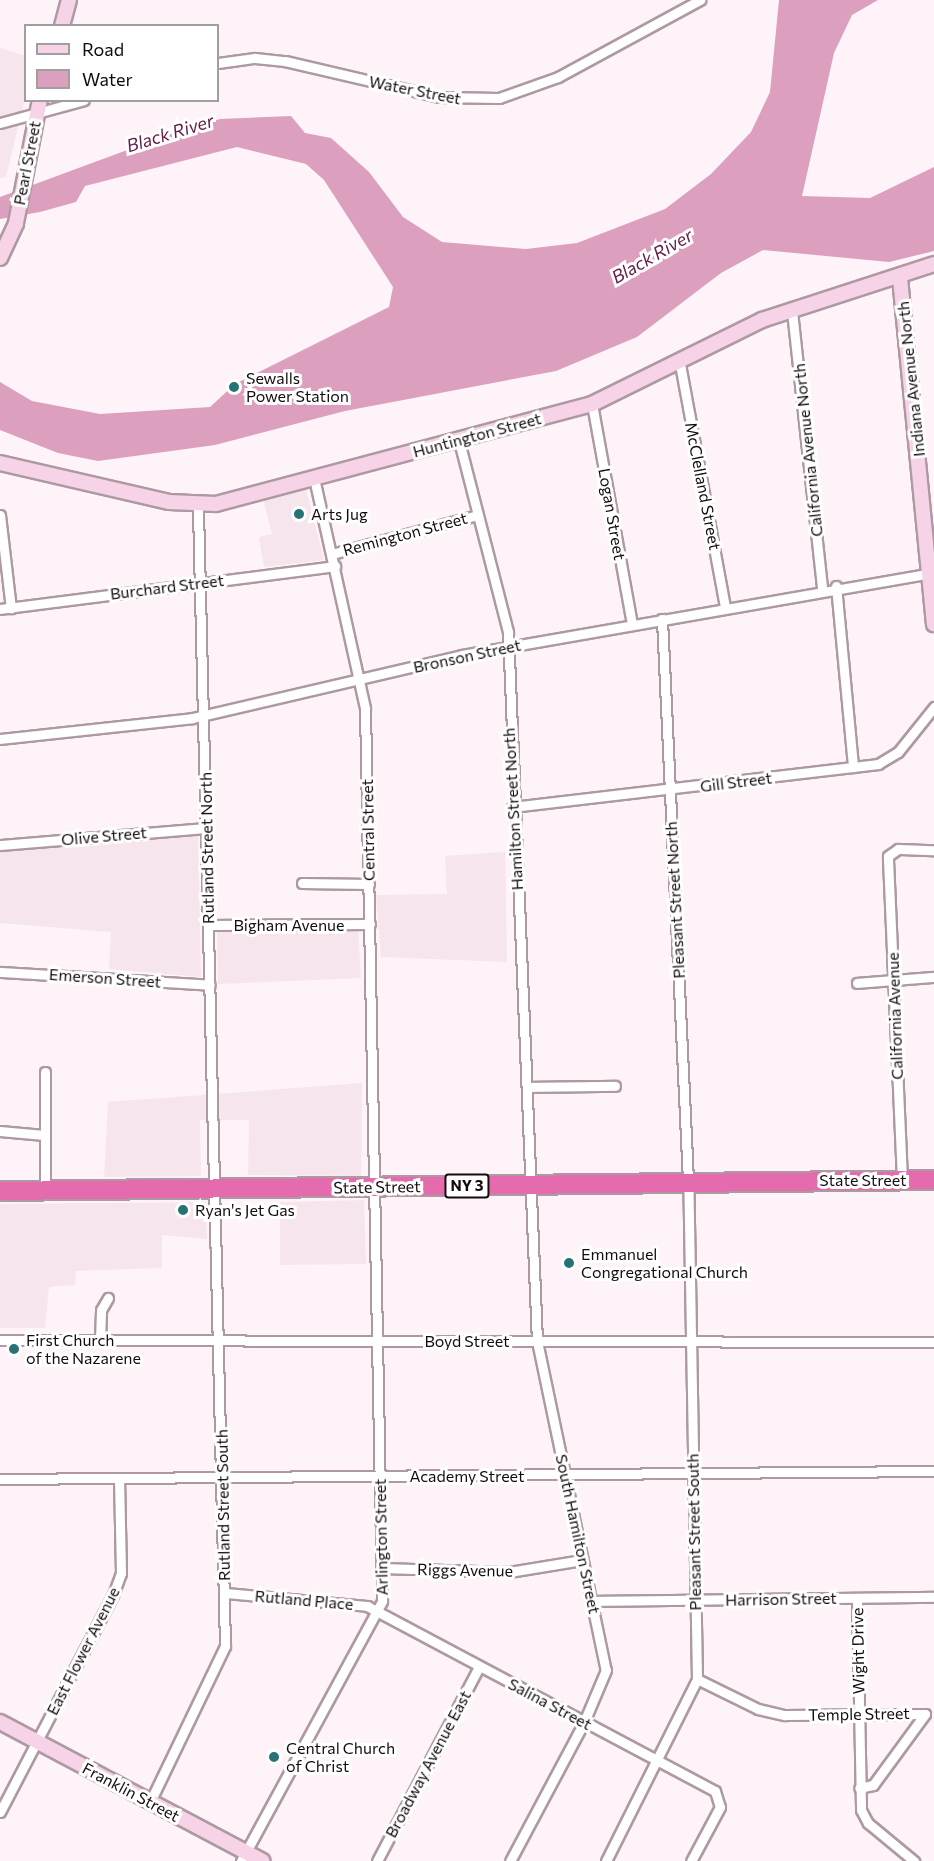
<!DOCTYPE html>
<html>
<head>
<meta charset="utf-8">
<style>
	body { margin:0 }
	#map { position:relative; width:934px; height:1861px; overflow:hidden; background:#fdf3f8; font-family:Commissioner,sans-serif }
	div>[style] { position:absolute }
	.built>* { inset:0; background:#f7e5ed }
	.water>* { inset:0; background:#dd9fbe }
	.roads { filter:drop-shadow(2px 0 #ae99a3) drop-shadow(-2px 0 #ae99a3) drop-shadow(0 2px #ae99a3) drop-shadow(0 -2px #ae99a3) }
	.street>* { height:9px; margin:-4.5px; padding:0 4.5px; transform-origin:4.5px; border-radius:4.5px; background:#fff }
	.secondary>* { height:14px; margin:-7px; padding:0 7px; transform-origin:7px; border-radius:7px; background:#f7d3e7 }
	.highway>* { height:18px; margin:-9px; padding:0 9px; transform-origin:9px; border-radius:9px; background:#e56baf }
	.dots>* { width:16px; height:16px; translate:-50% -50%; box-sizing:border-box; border:3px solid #fff; border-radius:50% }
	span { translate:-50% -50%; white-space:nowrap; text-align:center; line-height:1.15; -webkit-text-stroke:6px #fff; paint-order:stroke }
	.shield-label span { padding:2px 4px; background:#fff; border:2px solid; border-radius:4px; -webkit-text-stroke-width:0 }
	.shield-label { font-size:15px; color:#130c0f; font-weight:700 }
	.street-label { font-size:16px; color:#130c0f }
	.poi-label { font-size:16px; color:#130c0f }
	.left { translate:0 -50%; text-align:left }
	.water-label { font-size:18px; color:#631c46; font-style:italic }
	.legend { position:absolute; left:24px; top:24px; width:195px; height:78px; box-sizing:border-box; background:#fff; border:2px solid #a19e9f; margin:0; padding:8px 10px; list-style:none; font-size:18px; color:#130c0f }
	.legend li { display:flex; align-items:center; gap:12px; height:30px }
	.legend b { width:30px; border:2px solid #a19e9f }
</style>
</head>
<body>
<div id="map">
	<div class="built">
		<i style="clip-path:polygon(0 48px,26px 56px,25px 98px,6px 177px,0 178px)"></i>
		<i style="clip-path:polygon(306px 489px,324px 560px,264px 567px,259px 537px,272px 534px,263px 500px)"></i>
		<i style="clip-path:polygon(198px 834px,201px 977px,109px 969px,111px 932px,0 923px,0 851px)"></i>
		<i style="clip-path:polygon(505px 852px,507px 962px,381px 957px,376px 895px,447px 894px,445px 856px)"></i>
		<i style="clip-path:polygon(358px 927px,361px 978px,218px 984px,217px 930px)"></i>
		<i style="clip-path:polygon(362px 1083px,361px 1176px,248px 1175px,249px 1120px,200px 1120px,201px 1176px,104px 1177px,108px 1102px)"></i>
		<i style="clip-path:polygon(364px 1200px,366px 1264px,280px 1265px,280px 1202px)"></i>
		<i style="clip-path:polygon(206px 1202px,207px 1239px,162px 1235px,162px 1268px,76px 1271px,75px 1285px,49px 1287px,45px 1328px,0 1328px,0 1204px)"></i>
	</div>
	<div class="water">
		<i style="clip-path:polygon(779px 0,878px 0,852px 15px,834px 53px,802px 196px,870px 198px,934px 167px,934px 251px,889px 262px,763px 250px,721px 273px,637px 337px,556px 371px,345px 411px,215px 445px,98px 461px,58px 453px,0 430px,0 382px,32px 401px,100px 414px,210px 407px,235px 384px,389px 307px,393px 287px,324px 180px,306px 164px,237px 147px,85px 186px,76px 202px,40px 212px,0 219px,0 197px,176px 132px,220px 119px,291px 116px,305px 133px,331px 138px,369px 172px,403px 217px,442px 242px,526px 249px,577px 243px,665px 209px,711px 174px,751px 132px,770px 92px)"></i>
	</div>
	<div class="roads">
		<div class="street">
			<i style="left:218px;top:63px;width:37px;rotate:-8deg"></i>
			<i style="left:255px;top:58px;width:30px;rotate:6deg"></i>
			<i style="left:285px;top:61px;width:159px;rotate:13.1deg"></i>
			<i style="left:440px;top:97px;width:59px;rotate:1deg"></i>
			<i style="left:499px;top:98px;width:63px;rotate:-19.6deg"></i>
			<i style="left:558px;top:77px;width:162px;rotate:-28.5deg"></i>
			<i style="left:0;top:123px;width:87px;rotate:-15.3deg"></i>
			<i style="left:792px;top:311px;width:279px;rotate:83.8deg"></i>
			<i style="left:680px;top:364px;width:247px;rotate:79.5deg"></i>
			<i style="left:592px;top:404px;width:224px;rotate:79.7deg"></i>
			<i style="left:459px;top:441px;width:197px;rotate:75.6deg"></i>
			<i style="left:508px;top:632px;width:710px;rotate:87.66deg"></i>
			<i style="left:537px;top:1341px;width:336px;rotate:78.2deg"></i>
			<i style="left:606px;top:1670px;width:56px;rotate:112.9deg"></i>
			<i style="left:584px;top:1722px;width:157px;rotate:118deg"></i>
			<i style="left:0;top:515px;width:94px;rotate:83.3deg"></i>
			<i style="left:332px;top:554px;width:151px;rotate:-15deg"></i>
			<i style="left:836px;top:586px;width:182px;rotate:84.6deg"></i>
			<i style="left:0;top:609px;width:338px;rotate:-7.3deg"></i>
			<i style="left:0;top:739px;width:193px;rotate:-6.2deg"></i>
			<i style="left:192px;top:718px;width:277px;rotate:-13.1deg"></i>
			<i style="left:462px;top:655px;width:479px;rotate:-9.9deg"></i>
			<i style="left:512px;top:807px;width:369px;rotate:-6.7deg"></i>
			<i style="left:878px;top:764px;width:23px;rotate:-31deg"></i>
			<i style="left:898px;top:752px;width:58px;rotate:-51.3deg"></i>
			<i style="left:0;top:845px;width:208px;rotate:-4.7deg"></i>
			<i style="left:302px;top:883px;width:67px;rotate:0.9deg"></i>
			<i style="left:209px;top:925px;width:161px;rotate:-0.4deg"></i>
			<i style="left:0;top:972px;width:210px;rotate:3.5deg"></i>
			<i style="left:857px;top:983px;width:77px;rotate:-4.5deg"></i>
			<i style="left:45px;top:1072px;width:119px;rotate:90deg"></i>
			<i style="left:527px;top:1087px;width:88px;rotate:-0.7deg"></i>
			<i style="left:0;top:1131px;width:44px;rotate:5.2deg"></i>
			<i style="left:902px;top:1180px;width:324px;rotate:-92.5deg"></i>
			<i style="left:888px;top:856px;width:12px;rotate:-35deg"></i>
			<i style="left:898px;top:849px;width:36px;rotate:2deg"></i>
			<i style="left:0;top:1340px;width:934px;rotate:0.12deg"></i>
			<i style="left:100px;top:1340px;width:30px;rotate:-88deg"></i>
			<i style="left:101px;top:1310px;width:14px;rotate:-60deg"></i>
			<i style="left:0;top:1479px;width:934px;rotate:-0.49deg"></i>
			<i style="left:382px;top:1568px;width:127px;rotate:1.8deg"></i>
			<i style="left:509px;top:1572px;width:74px;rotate:-9.3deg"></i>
			<i style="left:225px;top:1593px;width:143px;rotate:5.2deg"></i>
			<i style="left:367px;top:1606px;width:394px;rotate:28deg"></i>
			<i style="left:715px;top:1791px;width:17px;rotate:73deg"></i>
			<i style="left:720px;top:1807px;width:61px;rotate:118.2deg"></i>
			<i style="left:857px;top:1598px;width:212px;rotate:88.9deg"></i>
			<i style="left:861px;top:1810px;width:15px;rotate:62deg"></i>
			<i style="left:868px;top:1823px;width:60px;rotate:39.6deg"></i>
			<i style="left:592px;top:1601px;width:342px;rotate:-0.7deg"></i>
			<i style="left:697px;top:1679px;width:68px;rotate:26.2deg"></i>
			<i style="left:758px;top:1709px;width:28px;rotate:13deg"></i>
			<i style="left:785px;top:1715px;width:140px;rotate:-0.4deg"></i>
			<i style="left:925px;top:1714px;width:88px;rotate:126.2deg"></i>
			<i style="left:873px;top:1785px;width:14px;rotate:168deg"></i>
			<i style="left:150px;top:1802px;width:173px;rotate:-64.3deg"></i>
			<i style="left:225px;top:1646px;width:1140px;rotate:-91.36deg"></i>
			<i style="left:0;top:1812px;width:245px;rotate:-62.5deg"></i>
			<i style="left:113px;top:1595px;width:23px;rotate:-70deg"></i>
			<i style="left:121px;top:1573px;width:95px;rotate:-91.2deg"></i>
			<i style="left:241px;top:1861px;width:296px;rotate:-61.5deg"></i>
			<i style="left:382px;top:1601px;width:893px;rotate:-91.09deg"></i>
			<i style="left:365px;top:708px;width:236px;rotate:-102.5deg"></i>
			<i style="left:377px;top:1861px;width:219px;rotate:-62.3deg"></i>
			<i style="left:606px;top:1861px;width:203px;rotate:-63.4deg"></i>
			<i style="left:697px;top:1679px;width:498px;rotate:-91deg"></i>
			<i style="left:688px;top:1181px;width:563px;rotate:-92.65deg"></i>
		</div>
		<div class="secondary">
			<i style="left:62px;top:26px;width:27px;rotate:-75deg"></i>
			<i style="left:0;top:258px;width:38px;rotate:-65deg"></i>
			<i style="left:16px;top:223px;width:125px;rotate:-79deg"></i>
			<i style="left:900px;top:278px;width:348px;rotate:84.4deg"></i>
			<i style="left:0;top:463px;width:173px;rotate:13deg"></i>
			<i style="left:169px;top:502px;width:47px;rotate:2.4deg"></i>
			<i style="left:216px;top:504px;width:389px;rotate:-14.9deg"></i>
			<i style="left:592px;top:404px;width:190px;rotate:-26.3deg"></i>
			<i style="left:762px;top:320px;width:181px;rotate:-18deg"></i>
			<i style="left:0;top:1722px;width:297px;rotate:27.9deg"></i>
		</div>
		<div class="highway">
			<i style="left:0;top:1191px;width:934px;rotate:-0.67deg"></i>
		</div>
	</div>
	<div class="dots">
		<i style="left:234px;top:387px;background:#287276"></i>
		<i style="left:299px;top:514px;background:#287276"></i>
		<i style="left:183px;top:1210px;background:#287276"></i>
		<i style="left:569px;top:1263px;background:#287276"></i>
		<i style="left:14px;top:1349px;background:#287276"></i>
		<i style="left:274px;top:1757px;background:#287276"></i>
	</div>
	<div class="shield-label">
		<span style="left:467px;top:1186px">NY 3</span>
	</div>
	<div class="street-label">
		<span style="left:415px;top:90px;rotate:11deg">Water Street</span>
		<span style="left:27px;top:163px;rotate:-79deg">Pearl Street</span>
		<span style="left:911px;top:379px;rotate:-96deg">Indiana Avenue North</span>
		<span style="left:477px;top:435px;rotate:-15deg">Huntington Street</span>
		<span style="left:808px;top:450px;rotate:-96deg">California Avenue North</span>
		<span style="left:703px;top:486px;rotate:79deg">McClelland Street</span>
		<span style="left:612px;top:514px;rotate:80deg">Logan Street</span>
		<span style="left:405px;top:534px;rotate:-15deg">Remington Street</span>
		<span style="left:167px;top:587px;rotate:-7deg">Burchard Street</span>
		<span style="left:467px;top:656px;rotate:-12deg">Bronson Street</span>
		<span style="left:736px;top:782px;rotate:-7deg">Gill Street</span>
		<span style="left:513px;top:809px;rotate:-93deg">Hamilton Street North</span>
		<span style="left:368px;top:830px;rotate:-91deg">Central Street</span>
		<span style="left:104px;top:836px;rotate:-5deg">Olive Street</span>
		<span style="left:207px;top:848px;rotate:-91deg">Rutland Street North</span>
		<span style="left:675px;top:900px;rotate:-93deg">Pleasant Street North</span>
		<span style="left:289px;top:925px">Bigham Avenue</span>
		<span style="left:105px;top:978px;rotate:4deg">Emerson Street</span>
		<span style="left:895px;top:1016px;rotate:-92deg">California Avenue</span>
		<span style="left:863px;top:1180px">State Street</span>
		<span style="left:377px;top:1187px;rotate:-1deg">State Street</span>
		<span style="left:467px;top:1341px">Boyd Street</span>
		<span style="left:467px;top:1476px">Academy Street</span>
		<span style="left:223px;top:1505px;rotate:-91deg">Rutland Street South</span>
		<span style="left:694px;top:1532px;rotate:-91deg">Pleasant Street South</span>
		<span style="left:578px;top:1534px;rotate:78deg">South Hamilton Street</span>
		<span style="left:381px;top:1537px;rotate:-91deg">Arlington Street</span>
		<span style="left:465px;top:1570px;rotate:1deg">Riggs Avenue</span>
		<span style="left:781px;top:1599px;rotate:-1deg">Harrison Street</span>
		<span style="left:304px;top:1600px;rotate:5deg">Rutland Place</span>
		<span style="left:83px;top:1651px;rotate:-63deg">East Flower Avenue</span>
		<span style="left:858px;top:1651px;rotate:-91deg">Wight Drive</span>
		<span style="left:550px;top:1704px;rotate:28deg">Salina Street</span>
		<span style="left:859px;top:1714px;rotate:-1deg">Temple Street</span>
		<span style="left:428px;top:1764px;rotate:-62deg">Broadway Avenue East</span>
		<span style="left:131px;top:1792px;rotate:28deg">Franklin Street</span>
	</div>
	<div class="poi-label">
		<span class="left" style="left:246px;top:387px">Sewalls<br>Power Station</span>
		<span class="left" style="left:311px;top:514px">Arts Jug</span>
		<span class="left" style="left:195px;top:1210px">Ryan's Jet Gas</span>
		<span class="left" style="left:581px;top:1263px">Emmanuel<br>Congregational Church</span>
		<span class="left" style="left:26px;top:1349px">First Church<br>of the Nazarene</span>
		<span class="left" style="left:286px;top:1757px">Central Church<br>of Christ</span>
	</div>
	<div class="water-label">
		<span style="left:170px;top:133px;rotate:-17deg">Black River</span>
		<span style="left:652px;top:256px;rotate:-30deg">Black River</span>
	</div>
	<ul class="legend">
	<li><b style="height:8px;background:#f7d3e7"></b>Road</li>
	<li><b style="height:16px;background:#dd9fbe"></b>Water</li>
	</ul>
</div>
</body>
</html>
